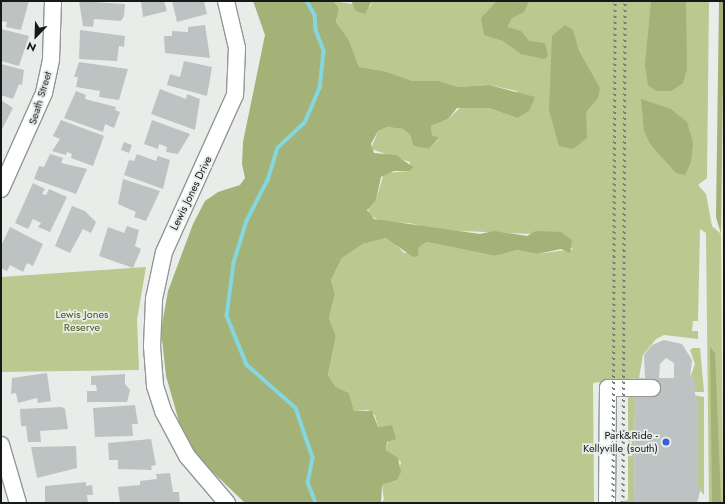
<!DOCTYPE html>
<html>
<head>
<meta charset="utf-8">
<style>
	body { margin:0 }
	#map { position:relative; width:725px; height:504px; overflow:hidden; background:#e8edea; font-family:Jost,sans-serif }
	div>[style] { position:absolute }
	.green>* { inset:0; background:#bbc88f }
	.forest>* { inset:0; background:#a4b177 }
	.stream>* { height:3.5px; margin:-1.75px; padding:0 1.75px; transform-origin:1.75px; border-radius:1.75px; background:#85d7de }
	.building>* { inset:0; background:#bdc3c2 }
	.roads { filter:drop-shadow(1px 0 #939895) drop-shadow(-1px 0 #939895) drop-shadow(0 1px #939895) drop-shadow(0 -1px #939895) }
	.minor>* { height:16px; margin:-8px; padding:0 8px; transform-origin:8px; border-radius:8px; background:#fff }
	.rail>* { height:3px; margin-top:-1.5px; transform-origin:0; background:repeating-linear-gradient(90deg,#797d7b 0 2px,transparent 0 6px) }
	.dots>* { width:11px; height:11px; translate:-50% -50%; box-sizing:border-box; border:2px solid #e8edea; border-radius:50% }
	span { translate:-50% -50%; white-space:nowrap; text-align:center; line-height:1.15; -webkit-text-stroke:3.5px #e8edea; paint-order:stroke }
	.street-label { font-size:11px; color:#171918 }
	.park-label { font-size:11px; color:#4a5514 }
	.poi-label { font-size:11px; color:#171918 }
	.right { translate:-100% -50%; text-align:right }
	.frame { position:absolute; inset:0; border:2px solid #171918; pointer-events:none }
	.north { position:absolute; left:16px; top:16px; width:40px; height:40px; -webkit-text-stroke:3px #e8edea; paint-order:stroke; rotate:203deg; font-size:11px; font-weight:700; line-height:16px; text-align:center; color:#171918 }
	.north::after { content:''; display:block; margin:auto; width:14px; height:18px; background:#171918; clip-path:polygon(50% 0,100% 100%,50% 72%,0 100%) }
</style>
</head>
<body>
<div id="map">
	<div class="green">
		<i style="clip-path:polygon(333px 1px,370px 7px,372px 1px,709px 1px,707px 178px,698px 185px,706px 194px,712px 226px,721px 234px,723px 503px,709px 503px,706px 233px,700px 229px,698px 321px,693px 321px,692px 331px,698px 331px,698px 339px,664px 335px,656px 339px,643px 355px,639px 378px,593px 383px,594px 503px,380px 503px,384px 500px,382px 485px,397px 480px,401px 462px,386px 450px,392px 425px,378px 427px,375px 415px,368px 410px,354px 411px,349px 393px,336px 387px,328px 375px,336px 336px,329px 318px,335px 294px,331px 280px,342px 258px,363px 244px,386px 238px,390px 238px,404px 253px,419px 252px,419px 247px,427px 242px,495px 256px,517px 250px,537px 254px,574px 249px,532px 234px,438px 230px,409px 223px,383px 222px,369px 215px,368px 206px,376px 200px,384px 173px,410px 171px,410px 162px,371px 149px,378px 131px,387px 127px,403px 129px,410px 135px,413px 146px,429px 149px,439px 139px,432px 135px,431px 126px,448px 119px,462px 106px,489px 108px,517px 118px,517px 91px,489px 85px,458px 87px,439px 81px,413px 81px,384px 71px,359px 67px,349px 40px,336px 22px,339px 8px)"></i>
		<i style="clip-path:polygon(146px 267px,137px 320px,139px 370px,1px 372px,1px 277px)"></i>
		<i style="clip-path:polygon(693px 348px,700px 348px,704px 392px,694px 392px,695px 379px,690px 378px,695px 364px,690px 350px)"></i>
		<i style="clip-path:polygon(628px 396px,635px 396px,634px 503px,613px 503px,628px 500px)"></i>
		<i style="clip-path:polygon(698px 396px,704px 397px,704px 495px,698px 488px)"></i>
	</div>
	<div class="forest">
		<i style="clip-path:polygon(253px 1px,333px 1px,339px 8px,336px 22px,349px 40px,359px 67px,384px 71px,413px 81px,439px 81px,458px 87px,489px 85px,535px 97px,529px 111px,517px 118px,489px 108px,457px 108px,448px 119px,431px 126px,432px 135px,439px 138px,429px 149px,413px 146px,410px 135px,403px 129px,387px 127px,378px 131px,371px 144px,374px 153px,396px 155px,413px 167px,410px 171px,394px 171px,381px 177px,376px 200px,367px 210px,374px 219px,480px 234px,494px 231px,527px 236px,536px 231px,561px 232px,572px 240px,570px 253px,561px 249px,537px 254px,517px 250px,495px 256px,427px 242px,419px 247px,418px 256px,413px 257px,386px 238px,363px 244px,342px 258px,331px 280px,335px 294px,329px 318px,336px 336px,328px 375px,336px 387px,349px 393px,354px 411px,372px 411px,378px 427px,392px 425px,396px 439px,387px 442px,386px 450px,398px 458px,401px 472px,397px 480px,382px 485px,381px 503px,245px 503px,194px 454px,180px 425px,166px 376px,161px 330px,168px 291px,193px 224px,205px 201px,218px 192px,240px 185px,245px 178px,242px 164px,243px 142px,265px 35px)"></i>
		<i style="clip-path:polygon(351px 1px,372px 1px,365px 14px,356px 11px)"></i>
		<i style="clip-path:polygon(497px 1px,529px 1px,524px 12px,512px 18px,507px 27px,521px 31px,529px 41px,545px 43px,548px 56px,544px 59px,521px 54px,503px 41px,484px 35px,481px 18px)"></i>
		<i style="clip-path:polygon(651px 1px,686px 2px,687px 69px,683px 83px,671px 91px,656px 91px,648px 85px,645px 65px)"></i>
		<i style="clip-path:polygon(719px 1px,724px 1px,721px 234px,716px 217px)"></i>
		<i style="clip-path:polygon(565px 25px,573px 30px,579px 51px,600px 88px,598px 98px,586px 112px,587px 138px,573px 149px,559px 146px,549px 110px,552px 36px)"></i>
		<i style="clip-path:polygon(641px 99px,671px 109px,687px 122px,693px 142px,691px 162px,685px 175px,676px 173px,650px 144px,644px 131px)"></i>
		<i style="clip-path:polygon(710px 347px,715px 353px,721px 503px,712px 503px)"></i>
	</div>
	<div class="stream">
		<i style="left:307px;top:1px;width:16px;rotate:60deg"></i>
		<i style="left:315px;top:15px;width:15px;rotate:86deg"></i>
		<i style="left:316px;top:30px;width:22px;rotate:69deg"></i>
		<i style="left:324px;top:51px;width:37px;rotate:96deg"></i>
		<i style="left:320px;top:88px;width:38px;rotate:113deg"></i>
		<i style="left:305px;top:123px;width:37px;rotate:137deg"></i>
		<i style="left:278px;top:148px;width:34px;rotate:107deg"></i>
		<i style="left:268px;top:180px;width:46px;rotate:117.1deg"></i>
		<i style="left:247px;top:221px;width:44px;rotate:107.2deg"></i>
		<i style="left:234px;top:263px;width:53px;rotate:97.5deg"></i>
		<i style="left:227px;top:316px;width:53px;rotate:67.8deg"></i>
		<i style="left:247px;top:365px;width:65px;rotate:41.3deg"></i>
		<i style="left:296px;top:408px;width:53px;rotate:71.2deg"></i>
		<i style="left:313px;top:458px;width:25px;rotate:101deg"></i>
		<i style="left:308px;top:483px;width:22px;rotate:68deg"></i>
	</div>
	<div class="building">
		<i style="clip-path:polygon(1px 1px,29px 1px,21px 30px,6px 27px,7px 22px,1px 21px)"></i>
		<i style="clip-path:polygon(79px 1px,125px 4px,124px 16px,121px 21px,94px 19px,93px 27px,83px 26px)"></i>
		<i style="clip-path:polygon(141px 1px,164px 1px,167px 11px,143px 17px)"></i>
		<i style="clip-path:polygon(172px 1px,204px 1px,207px 14px,177px 22px)"></i>
		<i style="clip-path:polygon(205px 25px,210px 58px,165px 53px,164px 36px,172px 36px,172px 31px,188px 32px,188px 27px)"></i>
		<i style="clip-path:polygon(1px 29px,29px 36px,19px 66px,1px 61px)"></i>
		<i style="clip-path:polygon(80px 30px,125px 36px,124px 47px,119px 46px,117px 61px,79px 59px)"></i>
		<i style="clip-path:polygon(184px 61px,212px 67px,207px 96px,167px 85px,170px 74px,180px 77px)"></i>
		<i style="clip-path:polygon(79px 62px,128px 69px,119px 100px,99px 97px,100px 91px,76px 87px,78px 77px,74px 77px)"></i>
		<i style="clip-path:polygon(1px 64px,24px 70px,22px 85px,19px 84px,13px 99px,1px 95px)"></i>
		<i style="clip-path:polygon(160px 89px,186px 99px,187px 94px,200px 99px,195px 130px,151px 114px)"></i>
		<i style="clip-path:polygon(76px 91px,86px 95px,85px 99px,116px 107px,115px 110px,120px 112px,114px 128px,105px 124px,103px 132px,64px 118px)"></i>
		<i style="clip-path:polygon(1px 100px,13px 108px,1px 131px)"></i>
		<i style="clip-path:polygon(61px 120px,104px 136px,93px 166px,71px 158px,72px 154px,67px 152px,66px 155px,52px 151px,60px 139px,53px 136px)"></i>
		<i style="clip-path:polygon(152px 120px,190px 134px,178px 154px,166px 152px,167px 147px,159px 144px,158px 149px,144px 144px)"></i>
		<i style="clip-path:polygon(124px 142px,132px 145px,129px 153px,121px 150px)"></i>
		<i style="clip-path:polygon(50px 154px,63px 158px,61px 163px,87px 169px,76px 194px,34px 179px,39px 166px,44px 167px)"></i>
		<i style="clip-path:polygon(137px 154px,156px 161px,158px 156px,170px 160px,163px 189px,124px 175px,129px 160px,134px 161px)"></i>
		<i style="clip-path:polygon(123px 179px,160px 191px,146px 221px,134px 217px,136px 212px,118px 204px)"></i>
		<i style="clip-path:polygon(33px 183px,45px 189px,42px 194px,46px 195px,49px 189px,67px 197px,50px 232px,38px 227px,41px 223px,33px 219px,28px 229px,15px 223px)"></i>
		<i style="clip-path:polygon(72px 206px,85px 211px,96px 222px,91px 233px,83px 229px,70px 253px,55px 246px)"></i>
		<i style="clip-path:polygon(127px 226px,139px 230px,135px 246px,141px 249px,133px 268px,99px 256px,108px 227px,124px 233px)"></i>
		<i style="clip-path:polygon(10px 227px,43px 244px,33px 266px,27px 263px,23px 272px,10px 265px,7px 271px,1px 268px,1px 246px)"></i>
		<i style="clip-path:polygon(evenodd,664px 340px,682px 344px,692px 360px,690px 378px,695px 379px,695px 395px,698px 396px,698px 488px,701px 488px,697px 503px,634px 503px,635px 378px,645px 378px,644px 355px,652px 345px,664px 340px,666px 358px,674px 363px,674px 378px,659px 378px,660px 364px,666px 358px)"></i>
		<i style="clip-path:polygon(47px 373px,51px 401px,38px 403px,37px 398px,18px 403px,16px 393px,11px 394px,12px 378px)"></i>
		<i style="clip-path:polygon(125px 374px,125px 384px,130px 390px,127px 402px,87px 402px,87px 391px,97px 391px,96px 385px,91px 385px,91px 376px)"></i>
		<i style="clip-path:polygon(135px 405px,138px 424px,132px 424px,133px 436px,95px 437px,93px 408px)"></i>
		<i style="clip-path:polygon(62px 407px,65px 409px,68px 429px,40px 431px,41px 442px,28px 442px,26px 426px,21px 426px,20px 409px)"></i>
		<i style="clip-path:polygon(151px 439px,156px 465px,151px 466px,152px 470px,118px 469px,118px 460px,109px 460px,108px 443px)"></i>
		<i style="clip-path:polygon(76px 446px,77px 468px,37px 478px,31px 447px)"></i>
		<i style="clip-path:polygon(170px 473px,173px 492px,179px 492px,180px 503px,120px 503px,118px 487px,140px 485px,140px 481px,157px 479px,156px 474px)"></i>
		<i style="clip-path:polygon(86px 482px,86px 486px,92px 485px,93px 495px,87px 495px,88px 503px,45px 503px,45px 486px)"></i>
	</div>
	<div class="roads">
		<div class="minor">
			<i style="left:226px;top:1px;width:48px;rotate:76.8deg"></i>
			<i style="left:237px;top:48px;width:47px;rotate:92.4deg"></i>
			<i style="left:235px;top:95px;width:172px;rotate:114.3deg"></i>
			<i style="left:164px;top:252px;width:48px;rotate:102deg"></i>
			<i style="left:154px;top:299px;width:47px;rotate:92.4deg"></i>
			<i style="left:152px;top:346px;width:40px;rotate:85.7deg"></i>
			<i style="left:155px;top:386px;width:26px;rotate:72deg"></i>
			<i style="left:163px;top:411px;width:51px;rotate:61.9deg"></i>
			<i style="left:187px;top:456px;width:62px;rotate:49.6deg"></i>
			<i style="left:1px;top:189px;width:105px;rotate:-65.9deg"></i>
			<i style="left:44px;top:93px;width:35px;rotate:-78deg"></i>
			<i style="left:51px;top:59px;width:58px;rotate:-88deg"></i>
			<i style="left:1px;top:445px;width:60px;rotate:73.7deg"></i>
			<i style="left:607px;top:503px;width:115px;rotate:-89.5deg"></i>
			<i style="left:608px;top:388px;width:44px"></i>
		</div>
	</div>
	<div class="rail">
		<i style="left:613px;top:503px;width:502px;rotate:-89.77deg"></i>
		<i style="left:623px;top:503px;width:502px;rotate:-89.77deg"></i>
	</div>
	<div class="dots">
		<i style="left:666px;top:442px;background:#3d60d2"></i>
	</div>
	<div class="street-label">
		<span style="left:40px;top:98px;rotate:-73deg">Seath Street</span>
		<span style="left:191px;top:193px;rotate:-64deg">Lewis Jones Drive</span>
	</div>
	<div class="park-label">
		<span style="left:82px;top:321px">Lewis Jones<br>Reserve</span>
	</div>
	<div class="poi-label">
		<span class="right" style="left:658px;top:442px">Park&amp;Ride -<br>Kellyville (south)</span>
	</div>
	<div class="frame"></div>
	<div class="north">N</div>
</div>
</body>
</html>
